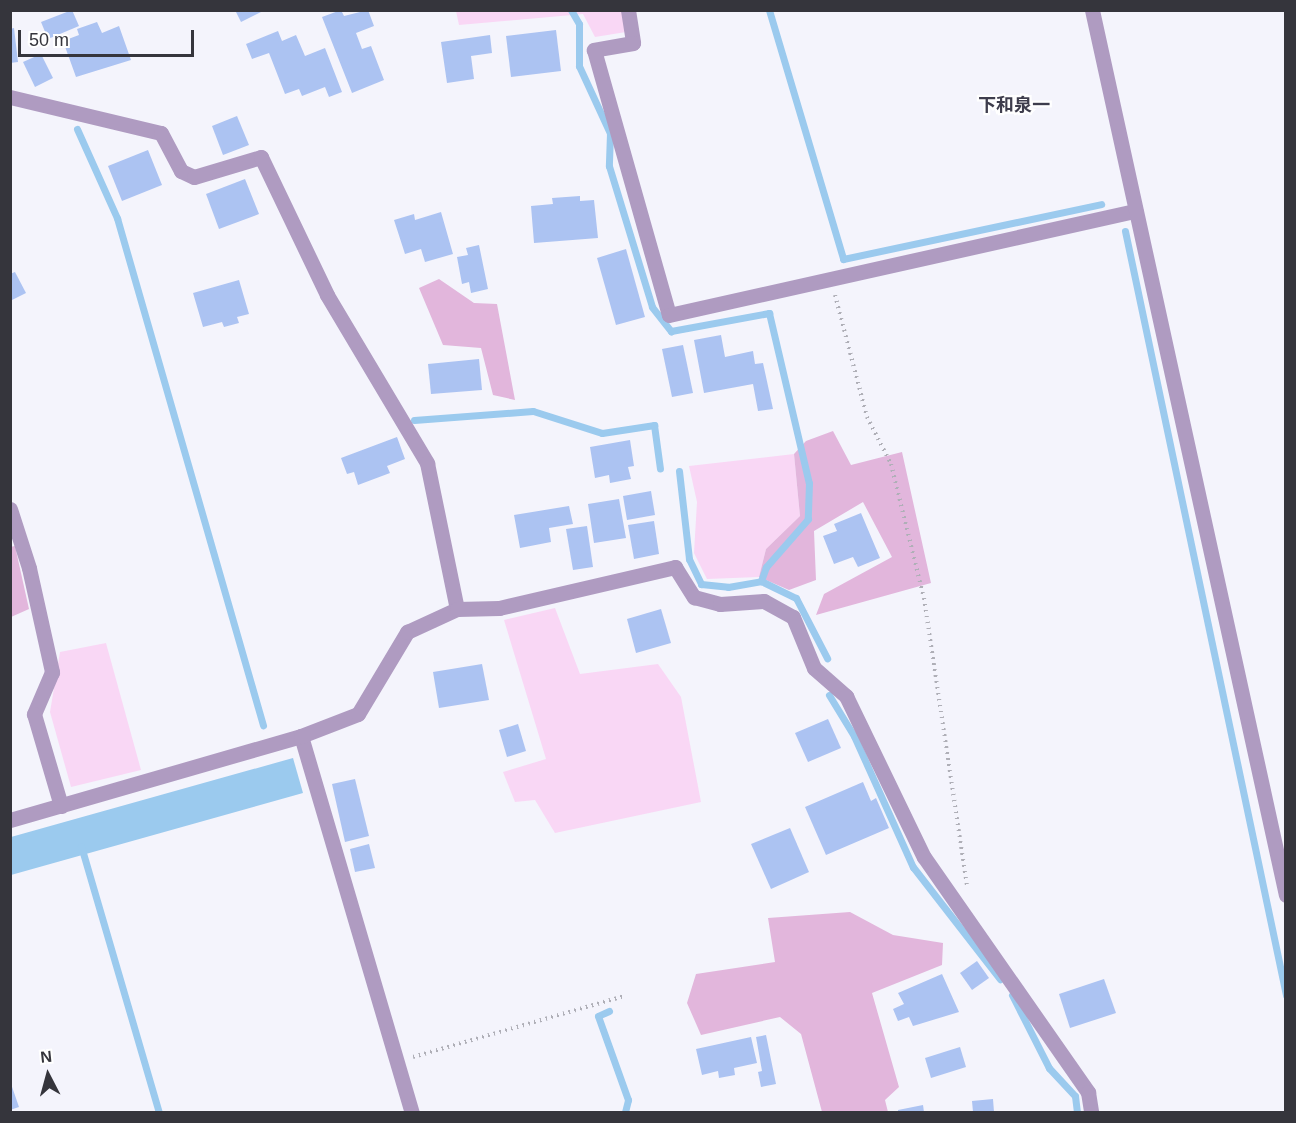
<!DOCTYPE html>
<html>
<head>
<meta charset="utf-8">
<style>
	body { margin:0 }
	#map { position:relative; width:1296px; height:1123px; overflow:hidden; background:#f4f4fc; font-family:Arial,"Noto Sans JP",sans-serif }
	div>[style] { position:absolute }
	.green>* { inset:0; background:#f9d7f5 }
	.forest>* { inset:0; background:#e2b6dc }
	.water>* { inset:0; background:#9bcaee }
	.stream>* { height:7px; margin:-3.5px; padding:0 3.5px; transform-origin:3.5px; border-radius:3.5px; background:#9bcaee }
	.building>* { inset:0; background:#acc3f2 }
	.path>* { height:4px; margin-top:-2px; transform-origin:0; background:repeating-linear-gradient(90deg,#afafb7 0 1.5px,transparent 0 6px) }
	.street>* { height:15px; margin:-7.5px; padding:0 7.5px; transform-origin:7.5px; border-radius:7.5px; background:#af9bc1 }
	span { translate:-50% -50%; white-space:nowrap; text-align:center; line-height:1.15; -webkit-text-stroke:4.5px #fff; paint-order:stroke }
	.neighbourhood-label { font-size:18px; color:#3e3d4d; font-weight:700 }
	.frame { position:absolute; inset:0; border:12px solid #35353c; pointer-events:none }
	.north { position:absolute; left:18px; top:1045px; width:60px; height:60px; -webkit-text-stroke:4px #fff; paint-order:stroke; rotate:354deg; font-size:16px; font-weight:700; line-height:24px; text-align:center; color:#35353c }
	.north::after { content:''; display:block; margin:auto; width:21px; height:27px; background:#35353c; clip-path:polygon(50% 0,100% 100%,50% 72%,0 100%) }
	.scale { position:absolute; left:18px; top:30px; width:176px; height:27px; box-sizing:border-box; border:3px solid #35353c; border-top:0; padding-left:8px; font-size:18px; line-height:21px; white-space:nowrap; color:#35353c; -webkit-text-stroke:4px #fff; paint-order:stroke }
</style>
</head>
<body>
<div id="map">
	<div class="green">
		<i style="clip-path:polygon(456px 11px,622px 11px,626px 32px,595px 37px,583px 14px,459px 25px)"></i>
		<i style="clip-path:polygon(794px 454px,800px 516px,766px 549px,759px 577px,707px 579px,694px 553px,697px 502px,689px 466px)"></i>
		<i style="clip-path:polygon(555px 608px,580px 674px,658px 664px,681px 697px,701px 802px,555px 833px,535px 800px,515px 802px,503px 772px,546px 759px,504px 620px)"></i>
		<i style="clip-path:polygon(106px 643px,141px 770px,71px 787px,50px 712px,60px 652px)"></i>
	</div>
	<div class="forest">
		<i style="clip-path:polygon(439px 279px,474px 303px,497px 304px,515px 400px,493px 395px,481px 348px,443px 345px,419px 288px)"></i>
		<i style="clip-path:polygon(833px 431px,851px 465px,902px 452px,931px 583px,816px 615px,824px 594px,892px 557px,863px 502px,814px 531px,816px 580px,789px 590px,759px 577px,766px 549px,800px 516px,794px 454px,806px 441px)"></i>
		<i style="clip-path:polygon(15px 546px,29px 609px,11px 617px,10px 547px)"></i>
		<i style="clip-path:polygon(850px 912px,893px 935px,943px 943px,942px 965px,872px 993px,899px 1087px,885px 1100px,888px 1112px,822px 1112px,801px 1034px,780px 1017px,701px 1035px,687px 1003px,696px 974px,775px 962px,768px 918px)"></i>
	</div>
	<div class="water">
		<i style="clip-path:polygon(293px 758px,303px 793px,11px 875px,11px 837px)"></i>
	</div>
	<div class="stream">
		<i style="left:571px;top:10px;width:16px;rotate:60deg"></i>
		<i style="left:579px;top:24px;width:42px;rotate:90deg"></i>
		<i style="left:579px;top:66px;width:74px;rotate:65.2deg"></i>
		<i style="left:610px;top:133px;width:33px;rotate:92deg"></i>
		<i style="left:609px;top:166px;width:147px;rotate:73deg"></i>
		<i style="left:652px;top:307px;width:31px;rotate:52deg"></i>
		<i style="left:671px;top:331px;width:100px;rotate:-10.4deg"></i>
		<i style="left:769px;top:313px;width:175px;rotate:76.8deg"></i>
		<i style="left:809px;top:483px;width:36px;rotate:92deg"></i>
		<i style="left:808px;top:519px;width:64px;rotate:131.2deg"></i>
		<i style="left:766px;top:567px;width:15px;rotate:110deg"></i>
		<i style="left:761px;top:581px;width:39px;rotate:26deg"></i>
		<i style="left:796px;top:598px;width:68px;rotate:62.7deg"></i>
		<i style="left:769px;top:10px;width:260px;rotate:73.4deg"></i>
		<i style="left:843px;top:259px;width:264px;rotate:-12deg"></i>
		<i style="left:77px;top:129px;width:98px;rotate:65.8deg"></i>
		<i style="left:117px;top:218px;width:528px;rotate:73.94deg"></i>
		<i style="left:1125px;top:231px;width:781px;rotate:78.1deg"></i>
		<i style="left:414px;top:420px;width:119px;rotate:-4.3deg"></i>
		<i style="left:533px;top:411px;width:72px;rotate:17.7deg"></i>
		<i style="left:602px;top:433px;width:53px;rotate:-8.7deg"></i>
		<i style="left:654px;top:425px;width:44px;rotate:82.2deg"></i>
		<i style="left:679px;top:471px;width:89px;rotate:83.5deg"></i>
		<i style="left:689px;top:559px;width:28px;rotate:64deg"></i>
		<i style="left:701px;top:584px;width:27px;rotate:6deg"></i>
		<i style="left:728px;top:587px;width:34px;rotate:-10deg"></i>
		<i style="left:829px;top:695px;width:48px;rotate:58.6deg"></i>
		<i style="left:854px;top:736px;width:144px;rotate:65.8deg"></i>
		<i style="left:913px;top:867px;width:142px;rotate:52.2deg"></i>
		<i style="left:81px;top:846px;width:277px;rotate:73.7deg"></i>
		<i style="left:1012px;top:995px;width:82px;rotate:63.1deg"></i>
		<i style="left:1049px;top:1068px;width:38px;rotate:47deg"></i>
		<i style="left:1075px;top:1096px;width:16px;rotate:83deg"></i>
		<i style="left:609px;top:1011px;width:12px;rotate:156deg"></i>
		<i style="left:598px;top:1016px;width:89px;rotate:70.3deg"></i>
		<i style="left:628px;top:1100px;width:12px;rotate:104deg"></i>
	</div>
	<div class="building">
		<i style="clip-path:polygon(72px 10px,79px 26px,48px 39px,41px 22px)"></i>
		<i style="clip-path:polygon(235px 10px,265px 10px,241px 22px)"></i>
		<i style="clip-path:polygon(341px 10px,344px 16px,368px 10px,374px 26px,356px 33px,362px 49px,371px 46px,384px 80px,352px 93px,322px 17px)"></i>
		<i style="clip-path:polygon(97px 22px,102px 33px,119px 26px,131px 60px,76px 77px,63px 41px,79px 35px,77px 29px)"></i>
		<i style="clip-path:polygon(14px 28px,18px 62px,10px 63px,10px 29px)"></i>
		<i style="clip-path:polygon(556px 30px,561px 71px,511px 77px,506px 36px)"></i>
		<i style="clip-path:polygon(278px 31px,282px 41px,296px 35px,305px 56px,325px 48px,342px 92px,329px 97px,325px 87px,302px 96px,299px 89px,285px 94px,269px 53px,252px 59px,246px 44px)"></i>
		<i style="clip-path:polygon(490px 35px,492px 53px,471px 56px,474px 79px,447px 83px,441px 42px)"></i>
		<i style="clip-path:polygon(41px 54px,53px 78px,35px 87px,23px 62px)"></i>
		<i style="clip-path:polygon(237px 116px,249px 145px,223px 155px,212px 126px)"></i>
		<i style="clip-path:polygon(148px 150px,162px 185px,122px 201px,108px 166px)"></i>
		<i style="clip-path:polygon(245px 179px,259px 214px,219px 229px,206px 194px)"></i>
		<i style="clip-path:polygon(580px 196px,580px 201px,594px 200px,598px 238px,534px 243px,531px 206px,553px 204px,552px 198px)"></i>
		<i style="clip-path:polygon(441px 212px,453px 254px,425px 262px,421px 249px,405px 254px,394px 220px,414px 214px,415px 220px)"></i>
		<i style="clip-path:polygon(479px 245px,488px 289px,471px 293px,469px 282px,462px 284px,457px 257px,468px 255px,466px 248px)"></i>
		<i style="clip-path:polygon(626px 249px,645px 317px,616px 325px,597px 258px)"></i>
		<i style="clip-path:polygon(15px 272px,26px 293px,10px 301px,10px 274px)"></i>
		<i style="clip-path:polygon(239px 280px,249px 314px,237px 317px,239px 323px,224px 327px,222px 322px,203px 327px,193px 293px)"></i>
		<i style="clip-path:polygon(721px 335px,725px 357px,753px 351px,755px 364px,763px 363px,773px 409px,758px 411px,753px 384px,704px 393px,694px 340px)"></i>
		<i style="clip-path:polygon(683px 345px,693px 393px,672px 397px,662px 349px)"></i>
		<i style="clip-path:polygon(479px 359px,482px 390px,431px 394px,428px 364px)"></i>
		<i style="clip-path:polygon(397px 437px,405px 459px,387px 466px,390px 473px,358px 485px,354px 472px,347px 474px,341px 458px)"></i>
		<i style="clip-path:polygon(630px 440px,634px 466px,628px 467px,631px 479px,610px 483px,609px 475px,595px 478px,590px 447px)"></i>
		<i style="clip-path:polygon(651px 491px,655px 515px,627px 520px,623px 496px)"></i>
		<i style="clip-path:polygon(619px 499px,626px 538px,594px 543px,588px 504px)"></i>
		<i style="clip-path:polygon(569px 506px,573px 524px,549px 528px,551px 542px,520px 548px,514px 515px)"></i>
		<i style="clip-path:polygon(861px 513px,880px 558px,858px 567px,853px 557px,834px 564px,823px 536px,837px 531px,834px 524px)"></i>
		<i style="clip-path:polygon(654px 521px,659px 554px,634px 559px,628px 525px)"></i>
		<i style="clip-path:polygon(587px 526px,593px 567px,573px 570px,566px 529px)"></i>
		<i style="clip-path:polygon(661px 609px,671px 643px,636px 653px,627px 619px)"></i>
		<i style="clip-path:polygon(482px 664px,489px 700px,439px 708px,433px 672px)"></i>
		<i style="clip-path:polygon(828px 719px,841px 748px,808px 762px,795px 733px)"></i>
		<i style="clip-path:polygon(518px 724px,526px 751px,507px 757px,499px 730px)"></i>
		<i style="clip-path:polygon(355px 779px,369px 836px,345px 842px,332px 784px)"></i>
		<i style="clip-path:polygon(863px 782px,871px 801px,876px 798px,889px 828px,826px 855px,805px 807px)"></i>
		<i style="clip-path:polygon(790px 828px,809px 872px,771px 889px,751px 844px)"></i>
		<i style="clip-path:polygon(369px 844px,375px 868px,355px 872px,350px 849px)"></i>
		<i style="clip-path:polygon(977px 961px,989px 978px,972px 990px,960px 973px)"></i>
		<i style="clip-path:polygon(942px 974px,959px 1012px,913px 1026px,909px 1017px,898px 1021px,893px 1009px,904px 1004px,898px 993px)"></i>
		<i style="clip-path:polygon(1104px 979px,1116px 1013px,1070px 1028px,1059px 994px)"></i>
		<i style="clip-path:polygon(766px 1035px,776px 1084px,761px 1087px,758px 1072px,762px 1071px,756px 1037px)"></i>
		<i style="clip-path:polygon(751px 1037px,757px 1063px,734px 1068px,735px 1075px,719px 1078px,718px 1071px,702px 1075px,696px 1049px)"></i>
		<i style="clip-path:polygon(960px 1047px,966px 1067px,931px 1078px,925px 1058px)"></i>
		<i style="clip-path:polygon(10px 1081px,19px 1107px,10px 1110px)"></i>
		<i style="clip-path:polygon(993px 1099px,994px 1112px,973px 1112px,972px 1101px)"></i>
		<i style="clip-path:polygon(923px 1105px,924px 1112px,898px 1112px,898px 1110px)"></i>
	</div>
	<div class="path">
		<i style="left:835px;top:295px;width:126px;rotate:75.3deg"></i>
		<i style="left:867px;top:417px;width:53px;rotate:62.9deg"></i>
		<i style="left:891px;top:464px;width:138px;rotate:76.2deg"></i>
		<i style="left:924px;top:598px;width:290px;rotate:81.5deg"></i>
		<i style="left:413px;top:1057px;width:221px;rotate:-16.1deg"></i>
	</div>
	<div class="street">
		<i style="left:628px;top:10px;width:33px;rotate:81deg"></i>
		<i style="left:633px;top:43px;width:40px;rotate:170deg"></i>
		<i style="left:594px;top:50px;width:275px;rotate:74.2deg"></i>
		<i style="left:669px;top:315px;width:478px;rotate:-12.6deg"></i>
		<i style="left:1092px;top:10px;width:906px;rotate:77.64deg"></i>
		<i style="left:10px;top:97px;width:155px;rotate:13.4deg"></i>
		<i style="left:161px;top:133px;width:43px;rotate:62.2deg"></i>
		<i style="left:181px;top:171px;width:14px;rotate:25deg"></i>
		<i style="left:194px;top:177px;width:70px;rotate:-16.6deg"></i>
		<i style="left:261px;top:157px;width:153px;rotate:64.4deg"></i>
		<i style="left:327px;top:295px;width:196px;rotate:59.2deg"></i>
		<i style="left:427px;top:463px;width:149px;rotate:78.4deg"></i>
		<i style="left:10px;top:509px;width:62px;rotate:72.1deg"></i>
		<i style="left:29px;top:568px;width:107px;rotate:77.5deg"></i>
		<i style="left:52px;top:672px;width:46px;rotate:113.2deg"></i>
		<i style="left:34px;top:714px;width:96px;rotate:73.6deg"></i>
		<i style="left:301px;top:736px;width:392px;rotate:73.6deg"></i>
		<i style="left:10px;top:820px;width:303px;rotate:-16.1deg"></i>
		<i style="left:301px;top:736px;width:61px;rotate:-21.1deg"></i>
		<i style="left:358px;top:714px;width:96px;rotate:-59.1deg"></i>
		<i style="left:407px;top:632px;width:55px;rotate:-24.7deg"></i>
		<i style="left:457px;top:609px;width:42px;rotate:-1.4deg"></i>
		<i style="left:499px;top:608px;width:181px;rotate:-13.1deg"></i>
		<i style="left:675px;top:567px;width:36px;rotate:58deg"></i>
		<i style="left:694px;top:597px;width:27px;rotate:15deg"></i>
		<i style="left:720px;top:604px;width:44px;rotate:-3.9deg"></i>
		<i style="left:764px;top:601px;width:33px;rotate:29deg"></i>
		<i style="left:793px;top:617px;width:55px;rotate:67.6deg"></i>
		<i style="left:814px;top:668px;width:43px;rotate:41.2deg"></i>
		<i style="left:846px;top:696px;width:179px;rotate:64.2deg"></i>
		<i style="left:924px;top:857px;width:287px;rotate:55.1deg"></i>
		<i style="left:1088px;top:1092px;width:20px;rotate:81deg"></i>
	</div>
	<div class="neighbourhood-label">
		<span style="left:1014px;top:105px">下和泉一</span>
	</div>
	<div class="frame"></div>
	<div class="north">N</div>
	<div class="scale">50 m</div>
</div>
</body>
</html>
